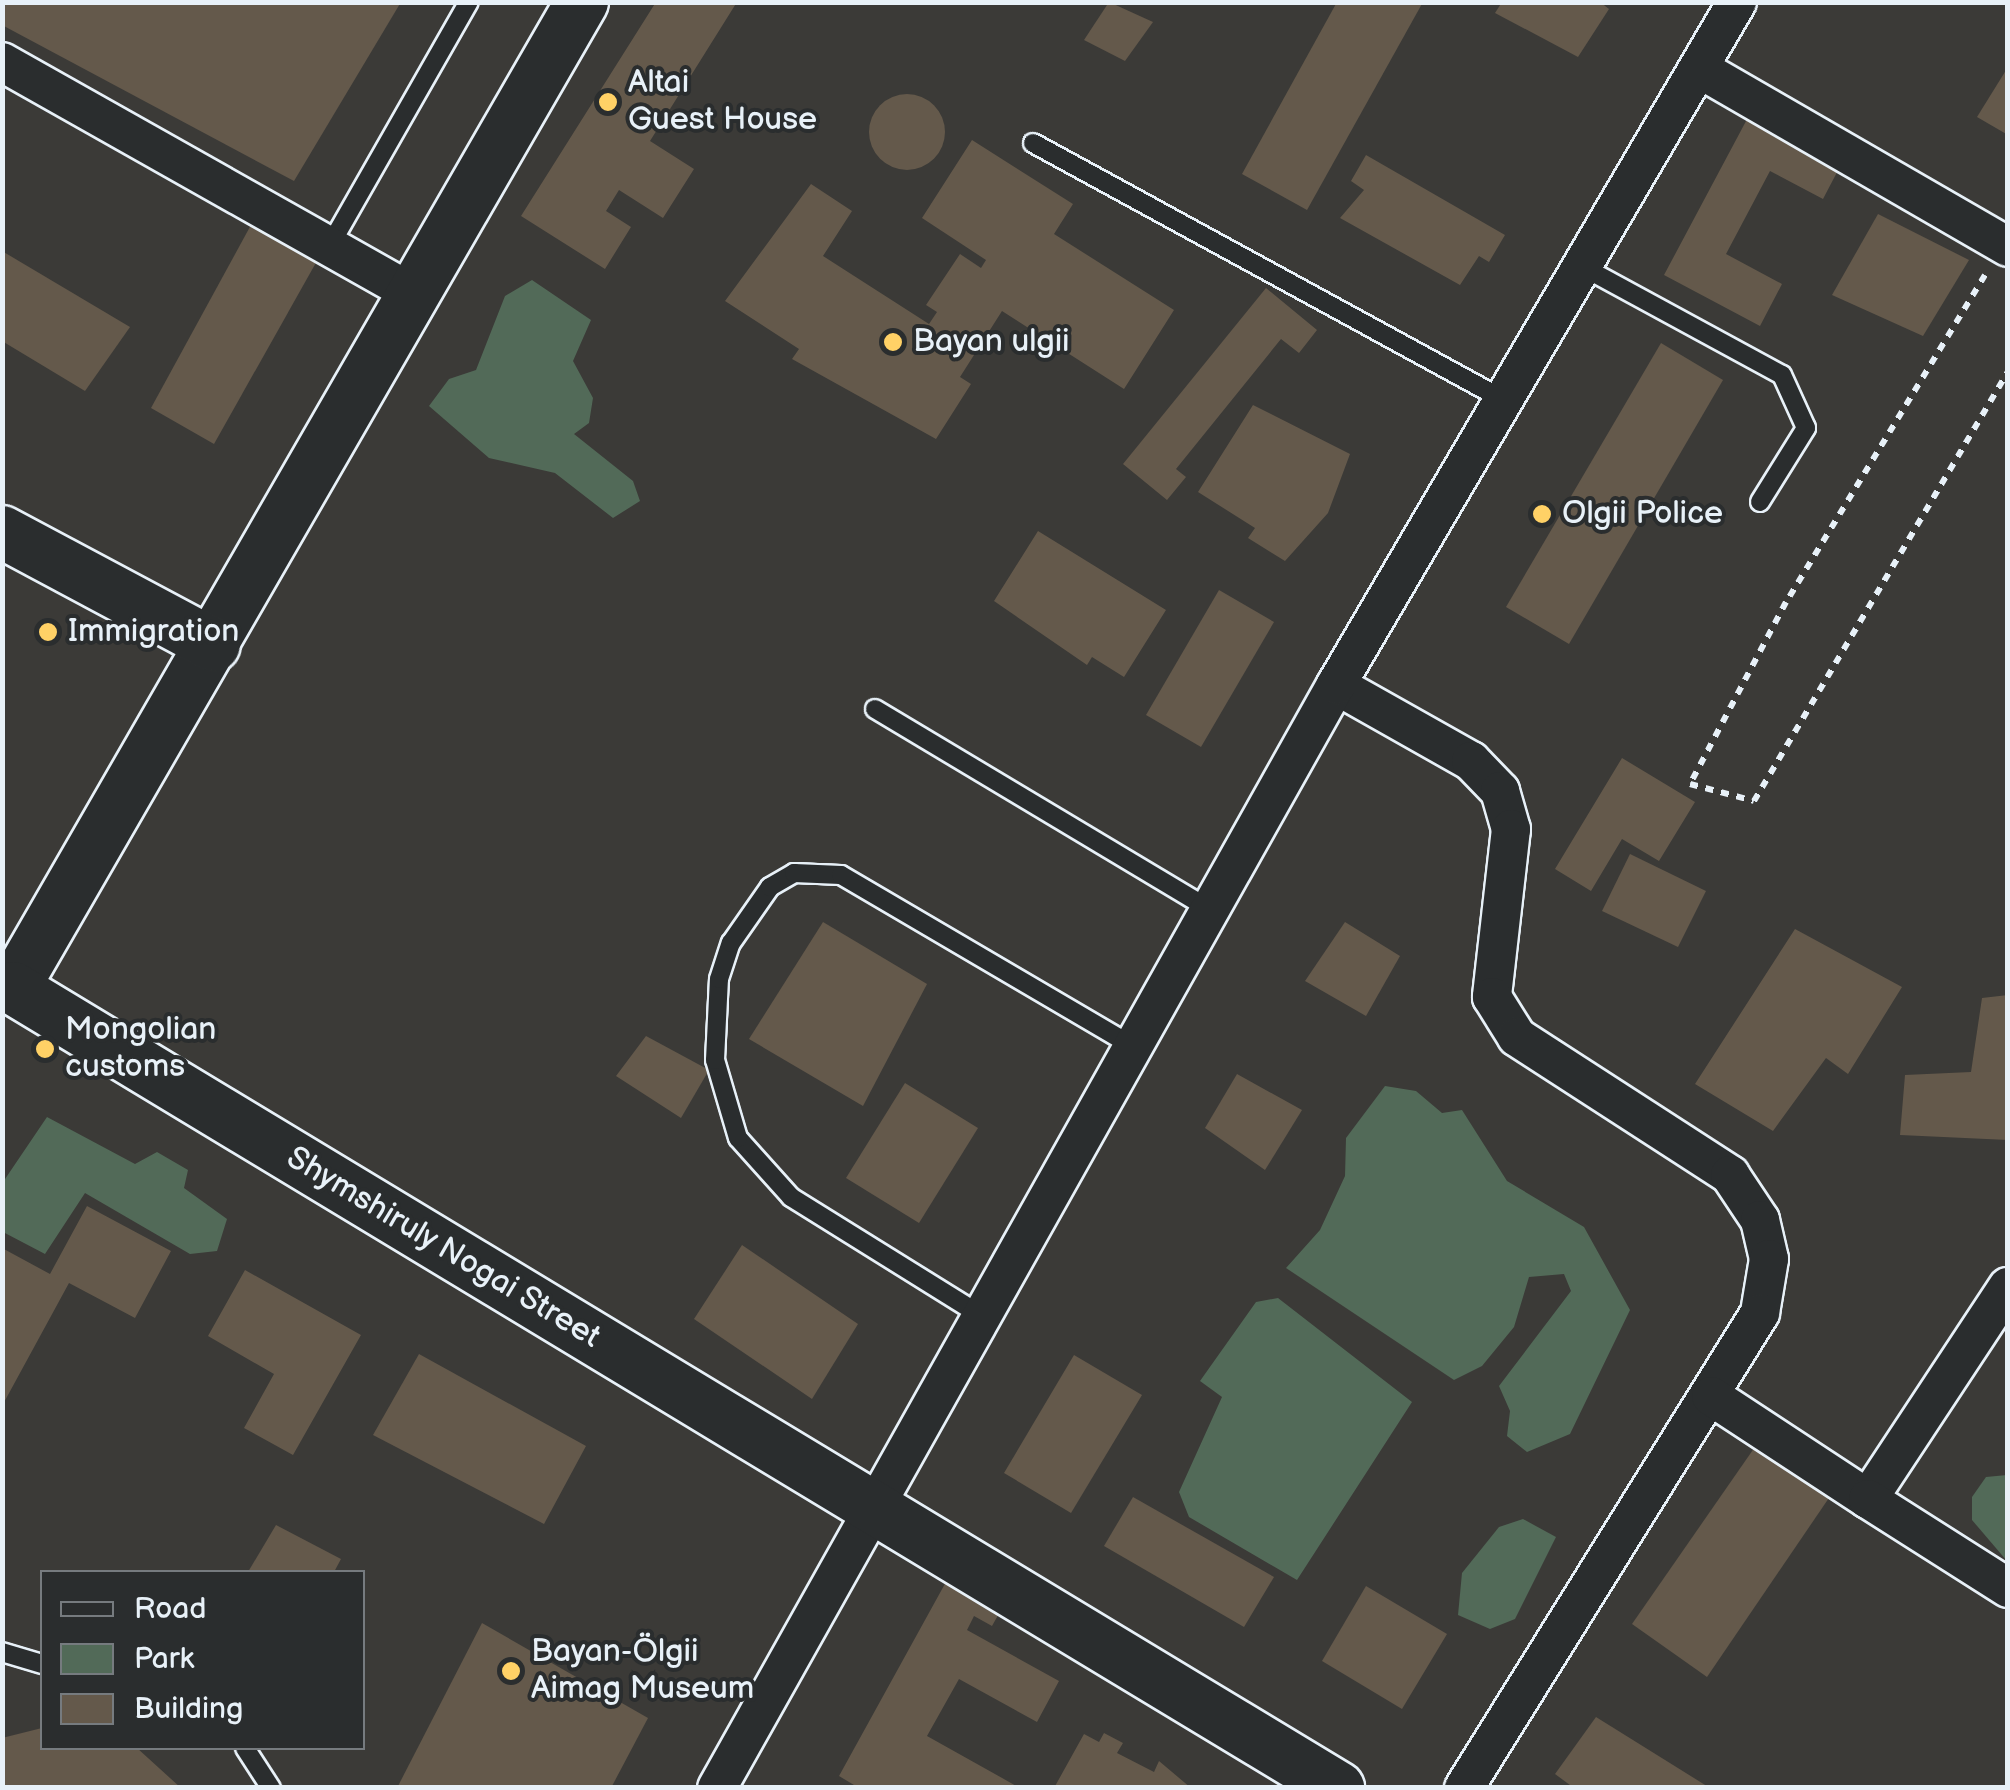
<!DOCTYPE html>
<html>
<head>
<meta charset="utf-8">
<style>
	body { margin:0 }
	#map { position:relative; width:2010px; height:1790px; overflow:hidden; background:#3b3a37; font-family:"Balsamiq Sans",sans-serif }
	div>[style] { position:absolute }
	.green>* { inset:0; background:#526a58 }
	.building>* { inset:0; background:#64594b }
	.round { border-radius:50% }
	.path>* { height:6px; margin-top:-3px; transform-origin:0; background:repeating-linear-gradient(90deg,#e8f1f8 0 8px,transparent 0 16px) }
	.roads { filter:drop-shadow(2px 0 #e8f1f8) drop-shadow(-2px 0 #e8f1f8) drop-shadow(0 2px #e8f1f8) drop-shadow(0 -2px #e8f1f8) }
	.lane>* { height:18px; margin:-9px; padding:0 9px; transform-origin:9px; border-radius:9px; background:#2a2d2e }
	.street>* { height:38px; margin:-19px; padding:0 19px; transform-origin:19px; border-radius:19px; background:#2a2d2e }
	.secondary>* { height:52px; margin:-26px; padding:0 26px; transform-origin:26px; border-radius:26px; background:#2a2d2e }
	.dots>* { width:28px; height:28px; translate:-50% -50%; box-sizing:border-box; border:5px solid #2a2d2e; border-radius:50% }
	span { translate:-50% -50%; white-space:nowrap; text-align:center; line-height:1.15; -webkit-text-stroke:8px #2a2d2e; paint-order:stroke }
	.poi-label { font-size:32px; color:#e8f1f8 }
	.left { translate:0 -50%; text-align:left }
	.street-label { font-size:32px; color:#e8f1f8 }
	.frame { position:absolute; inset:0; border:5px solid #e8f1f8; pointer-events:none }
	.legend { position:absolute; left:40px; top:1570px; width:325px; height:180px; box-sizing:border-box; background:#2a2d2e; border:2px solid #767b7f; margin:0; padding:12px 18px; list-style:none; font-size:30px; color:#e8f1f8 }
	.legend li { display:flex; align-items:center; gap:20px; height:50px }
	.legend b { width:50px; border:2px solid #767b7f }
</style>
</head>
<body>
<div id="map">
	<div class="green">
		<i style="clip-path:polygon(532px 280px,591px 320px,573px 361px,593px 398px,589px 423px,574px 434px,633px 481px,640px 501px,613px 518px,555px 473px,489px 458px,429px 406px,449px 379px,476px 370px,505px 296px)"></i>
		<i style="clip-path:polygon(1385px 1086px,1416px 1091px,1442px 1113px,1462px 1110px,1507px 1181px,1584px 1227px,1630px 1310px,1570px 1434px,1527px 1452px,1507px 1436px,1510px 1411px,1499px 1386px,1571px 1291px,1564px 1274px,1529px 1277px,1514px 1327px,1482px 1366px,1454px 1380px,1286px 1268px,1320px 1230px,1345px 1176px,1346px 1138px)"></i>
		<i style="clip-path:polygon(47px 1117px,135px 1164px,157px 1152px,188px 1170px,184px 1188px,227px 1219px,217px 1251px,190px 1254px,85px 1193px,45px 1254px,3px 1232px,3px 1182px)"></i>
		<i style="clip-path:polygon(1278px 1298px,1412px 1402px,1297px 1580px,1189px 1517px,1179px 1492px,1222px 1397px,1200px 1381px,1256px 1302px)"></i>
		<i style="clip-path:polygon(2007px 1475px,2008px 1475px,2007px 1561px,1972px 1520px,1972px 1497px,1986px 1477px)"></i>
		<i style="clip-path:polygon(1523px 1519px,1556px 1537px,1515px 1619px,1490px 1629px,1458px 1615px,1462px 1573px,1499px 1527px)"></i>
	</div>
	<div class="building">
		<i style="clip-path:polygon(2px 2px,401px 2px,294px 181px,2px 25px)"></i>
		<i style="clip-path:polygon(656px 2px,737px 2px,650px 141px,694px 169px,663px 218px,619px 190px,606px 211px,631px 227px,605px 269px,521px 216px)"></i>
		<i style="clip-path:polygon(1109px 2px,1153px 22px,1125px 61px,1084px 40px)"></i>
		<i style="clip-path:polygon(1337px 2px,1423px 2px,1307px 210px,1242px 174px)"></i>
		<i style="clip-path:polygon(1502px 2px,1600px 2px,1609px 9px,1578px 57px,1495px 13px)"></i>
		<i style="clip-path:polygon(2008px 67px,2008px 135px,1977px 117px)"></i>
		<i class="round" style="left:869px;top:94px;width:76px;height:76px"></i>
		<i style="clip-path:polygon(1753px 108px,1845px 157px,1823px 199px,1770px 171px,1726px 254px,1782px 284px,1760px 326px,1664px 275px)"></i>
		<i style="clip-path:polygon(972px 140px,1073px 204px,1054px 234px,1174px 310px,1124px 389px,1002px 311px,960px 377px,971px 384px,936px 439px,792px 359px,799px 349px,725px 301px,811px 184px,852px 211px,823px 256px,929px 324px,937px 312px,926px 305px,960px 254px,981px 268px,986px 260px,922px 218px)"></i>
		<i style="clip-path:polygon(1366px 155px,1505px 235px,1489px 262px,1479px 256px,1460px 285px,1340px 218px,1364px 190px,1351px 181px)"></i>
		<i style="clip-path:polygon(257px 214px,322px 252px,214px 444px,151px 408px)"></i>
		<i style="clip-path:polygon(1878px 214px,1969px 260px,1923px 336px,1832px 295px)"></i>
		<i style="clip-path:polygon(2px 251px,130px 327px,85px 391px,2px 341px)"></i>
		<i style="clip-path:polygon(1266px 288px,1317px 330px,1299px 353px,1281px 339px,1176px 469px,1186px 477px,1167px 500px,1123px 464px)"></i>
		<i style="clip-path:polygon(1661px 343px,1723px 380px,1569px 644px,1506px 607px)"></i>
		<i style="clip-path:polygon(1253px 405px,1350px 454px,1328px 513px,1285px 561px,1248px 538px,1255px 528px,1198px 492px)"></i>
		<i style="clip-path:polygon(1038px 531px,1166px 610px,1124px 677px,1092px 657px,1087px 665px,994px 601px)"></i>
		<i style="clip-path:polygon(1219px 590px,1274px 622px,1201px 747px,1146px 715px)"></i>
		<i style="clip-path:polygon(1622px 758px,1695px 802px,1659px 861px,1622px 839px,1591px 891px,1555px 869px)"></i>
		<i style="clip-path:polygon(1630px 854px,1706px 891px,1678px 947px,1602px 911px)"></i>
		<i style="clip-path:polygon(823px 922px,927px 984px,863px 1106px,749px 1039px)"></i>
		<i style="clip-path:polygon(1345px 922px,1400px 956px,1366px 1016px,1305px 981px)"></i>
		<i style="clip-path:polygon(1795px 929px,1902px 987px,1848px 1074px,1826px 1058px,1773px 1131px,1695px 1084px)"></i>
		<i style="clip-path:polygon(2008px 995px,2008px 1140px,1900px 1135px,1905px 1075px,1971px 1072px,1982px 998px)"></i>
		<i style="clip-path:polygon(646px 1036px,709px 1070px,681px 1118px,616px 1076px)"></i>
		<i style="clip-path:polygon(1237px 1074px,1302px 1110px,1265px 1170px,1205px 1128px)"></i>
		<i style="clip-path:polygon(905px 1083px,978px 1128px,919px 1223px,846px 1178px)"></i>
		<i style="clip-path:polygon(87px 1206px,171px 1251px,135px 1318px,69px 1283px,2px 1406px,2px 1248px,50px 1274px)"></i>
		<i style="clip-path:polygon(742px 1245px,858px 1324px,812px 1399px,694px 1319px)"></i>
		<i style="clip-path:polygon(245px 1270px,361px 1335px,293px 1455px,244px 1428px,274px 1374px,208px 1336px)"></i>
		<i style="clip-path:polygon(419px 1354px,586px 1446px,544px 1524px,373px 1435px)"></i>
		<i style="clip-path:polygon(1074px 1355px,1142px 1395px,1071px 1513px,1004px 1473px)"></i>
		<i style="clip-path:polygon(1757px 1444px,1833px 1492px,1707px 1677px,1632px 1624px)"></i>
		<i style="clip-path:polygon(1133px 1497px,1274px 1577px,1244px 1627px,1104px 1546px)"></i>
		<i style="clip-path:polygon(276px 1525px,341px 1559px,334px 1572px,248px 1572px)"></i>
		<i style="clip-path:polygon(957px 1562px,1011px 1592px,992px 1626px,974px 1616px,967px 1630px,1059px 1681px,1037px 1722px,959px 1679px,927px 1736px,1020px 1788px,859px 1788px,839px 1776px)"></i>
		<i style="clip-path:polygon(1366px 1586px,1447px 1634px,1402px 1709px,1322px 1661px)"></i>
		<i style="clip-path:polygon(482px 1623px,648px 1718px,611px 1788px,397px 1788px)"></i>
		<i style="clip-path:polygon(1596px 1717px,1710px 1788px,1574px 1788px,1555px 1774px)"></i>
		<i style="clip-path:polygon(42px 1728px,42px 1748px,137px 1748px,181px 1788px,2px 1788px,2px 1738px)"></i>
		<i style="clip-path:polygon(1104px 1733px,1123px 1743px,1117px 1753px,1154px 1772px,1159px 1761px,1191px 1788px,1054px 1788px,1084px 1734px,1099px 1742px)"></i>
	</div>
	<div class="path">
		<i style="left:1985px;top:275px;width:383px;rotate:121.3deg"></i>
		<i style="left:1786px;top:602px;width:206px;rotate:117.8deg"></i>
		<i style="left:1690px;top:784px;width:66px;rotate:14.9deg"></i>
		<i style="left:1754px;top:801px;width:499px;rotate:-59.4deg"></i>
	</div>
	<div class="roads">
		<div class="lane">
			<i style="left:1033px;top:143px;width:537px;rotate:28.62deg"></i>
			<i style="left:329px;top:247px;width:282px;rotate:-60.3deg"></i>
			<i style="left:1583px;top:267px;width:226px;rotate:28.5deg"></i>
			<i style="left:1782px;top:375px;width:58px;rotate:65.6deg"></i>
			<i style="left:1806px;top:428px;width:87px;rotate:121.9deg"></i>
			<i style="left:875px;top:709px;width:389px;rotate:30.9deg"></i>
			<i style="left:982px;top:1316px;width:225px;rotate:-148.1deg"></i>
			<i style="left:791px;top:1197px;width:79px;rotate:-131.9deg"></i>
			<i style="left:738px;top:1138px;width:81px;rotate:-106.4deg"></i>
			<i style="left:715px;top:1060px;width:81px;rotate:-87.2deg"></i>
			<i style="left:719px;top:979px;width:38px;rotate:-72deg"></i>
			<i style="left:731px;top:943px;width:68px;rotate:-55.1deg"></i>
			<i style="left:770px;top:887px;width:28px;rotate:-30deg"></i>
			<i style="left:794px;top:873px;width:47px;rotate:2.4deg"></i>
			<i style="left:841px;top:875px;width:336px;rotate:30.4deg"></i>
			<i style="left:2px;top:1652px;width:42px;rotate:16.7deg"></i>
			<i style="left:245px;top:1748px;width:48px;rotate:57deg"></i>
		</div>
		<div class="street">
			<i style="left:2px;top:62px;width:472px;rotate:29.4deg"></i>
			<i style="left:1700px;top:69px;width:356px;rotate:30deg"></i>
			<i style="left:1336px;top:685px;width:155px;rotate:29.4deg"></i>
			<i style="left:1471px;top:761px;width:42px;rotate:46deg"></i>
			<i style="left:1500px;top:791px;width:40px;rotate:74deg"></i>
			<i style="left:1511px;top:829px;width:169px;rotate:96.5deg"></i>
			<i style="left:1492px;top:997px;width:47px;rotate:58deg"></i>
			<i style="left:1517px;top:1037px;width:254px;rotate:32.9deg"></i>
			<i style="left:1730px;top:1175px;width:54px;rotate:56.3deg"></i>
			<i style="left:1760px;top:1220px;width:40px;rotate:77deg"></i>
			<i style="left:1769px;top:1259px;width:55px;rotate:99.5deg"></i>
			<i style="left:1760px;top:1313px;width:560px;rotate:121.93deg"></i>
			<i style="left:1711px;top:1396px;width:188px;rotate:33.3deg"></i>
			<i style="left:1868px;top:1499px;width:254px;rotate:-56.6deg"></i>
			<i style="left:1868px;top:1499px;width:166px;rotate:32.4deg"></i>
			<i style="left:717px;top:1788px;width:1265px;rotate:-60.7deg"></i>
			<i style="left:1336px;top:685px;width:792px;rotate:-59.58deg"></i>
		</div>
		<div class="secondary">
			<i style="left:582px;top:2px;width:1138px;rotate:119.99deg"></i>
			<i style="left:13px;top:988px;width:1548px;rotate:31.12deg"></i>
			<i style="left:2px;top:532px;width:240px;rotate:28.1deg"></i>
		</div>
	</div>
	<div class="dots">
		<i style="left:608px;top:102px;background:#ffd166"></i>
		<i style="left:893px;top:342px;background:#ffd166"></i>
		<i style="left:1542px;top:514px;background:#ffd166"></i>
		<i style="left:48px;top:632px;background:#ffd166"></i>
		<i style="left:45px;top:1049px;background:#ffd166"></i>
		<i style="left:511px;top:1671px;background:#ffd166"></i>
	</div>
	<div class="poi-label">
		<span class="left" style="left:628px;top:102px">Altai<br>Guest House</span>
		<span class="left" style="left:913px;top:342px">Bayan ulgii</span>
		<span class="left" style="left:1562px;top:514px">Olgii Police</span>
		<span class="left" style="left:68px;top:632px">Immigration</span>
		<span class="left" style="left:65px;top:1049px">Mongolian<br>customs</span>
		<span class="left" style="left:531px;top:1671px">Bayan-Ölgii<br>Aimag Museum</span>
	</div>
	<div class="street-label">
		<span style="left:443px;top:1248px;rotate:31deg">Shymshiruly Nogai Street</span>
	</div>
	<div class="frame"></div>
	<ul class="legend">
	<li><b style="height:12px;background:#2a2d2e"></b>Road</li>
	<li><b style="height:28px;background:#526a58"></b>Park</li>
	<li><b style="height:28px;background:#64594b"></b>Building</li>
	</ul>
</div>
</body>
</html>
